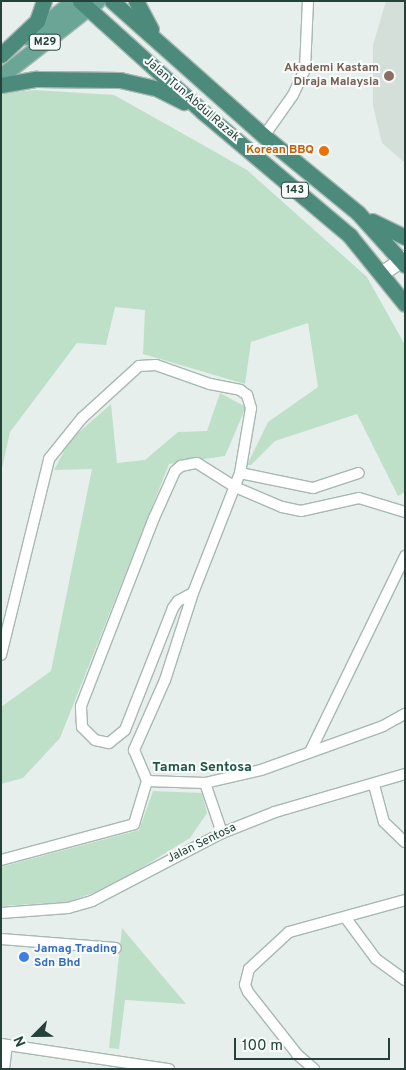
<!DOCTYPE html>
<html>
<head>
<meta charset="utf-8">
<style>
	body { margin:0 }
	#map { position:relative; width:406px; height:1070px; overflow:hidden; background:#e6efeb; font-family:Overpass,sans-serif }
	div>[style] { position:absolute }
	.built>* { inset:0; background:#d4dfda }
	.green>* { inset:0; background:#bfe0c8 }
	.roads { filter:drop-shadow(1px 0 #a8b8b2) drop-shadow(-1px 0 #a8b8b2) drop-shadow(0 1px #a8b8b2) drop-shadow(0 -1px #a8b8b2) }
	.minor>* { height:10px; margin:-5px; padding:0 5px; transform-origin:5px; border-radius:5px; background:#fff }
	.secondary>* { height:14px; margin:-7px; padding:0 7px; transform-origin:7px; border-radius:7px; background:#fff }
	.primary>* { height:15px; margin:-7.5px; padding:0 7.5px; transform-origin:7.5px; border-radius:7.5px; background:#6aa596 }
	.trunk>* { height:15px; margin:-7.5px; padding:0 7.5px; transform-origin:7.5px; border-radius:7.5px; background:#4c8a7c }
	.dots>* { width:14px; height:14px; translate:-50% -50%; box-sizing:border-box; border:2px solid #f7fbf9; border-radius:50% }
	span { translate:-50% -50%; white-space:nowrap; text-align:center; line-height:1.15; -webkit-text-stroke:4px #f7fbf9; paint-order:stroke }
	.shield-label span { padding:1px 4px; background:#f7fbf9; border:1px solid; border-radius:4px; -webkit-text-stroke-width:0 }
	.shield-label { font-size:11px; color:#24423a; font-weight:700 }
	.education-label { font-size:12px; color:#785e54; font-weight:700 }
	.right { translate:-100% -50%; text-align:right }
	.street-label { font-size:12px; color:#24423a }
	.food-label { font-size:12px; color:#c56008; font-weight:700 }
	.shop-label { font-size:12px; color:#366cbe; font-weight:700 }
	.left { translate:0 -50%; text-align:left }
	.neighbourhood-label { font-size:14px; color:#1f5548; font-weight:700 }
	.frame { position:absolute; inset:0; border:2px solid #24423a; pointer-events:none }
	.north { position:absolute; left:10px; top:1010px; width:50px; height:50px; -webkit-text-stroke:4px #f7fbf9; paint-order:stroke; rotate:247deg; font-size:14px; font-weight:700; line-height:20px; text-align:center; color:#24423a }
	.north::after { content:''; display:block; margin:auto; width:18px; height:22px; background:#24423a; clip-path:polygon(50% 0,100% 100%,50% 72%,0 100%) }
	.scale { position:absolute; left:234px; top:1038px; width:156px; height:22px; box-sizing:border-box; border:2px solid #24423a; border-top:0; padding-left:6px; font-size:15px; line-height:18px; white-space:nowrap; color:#24423a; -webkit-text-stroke:4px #f7fbf9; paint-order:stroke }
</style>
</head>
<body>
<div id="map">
	<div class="built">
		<i style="clip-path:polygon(386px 1px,405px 1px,405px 163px,382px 143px,373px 106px,373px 45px)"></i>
	</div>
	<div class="green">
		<i style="clip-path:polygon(35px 90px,114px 95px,180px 132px,247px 170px,367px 277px,405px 345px,405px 492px,398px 496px,357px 414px,275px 441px,251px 465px,247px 465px,268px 422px,318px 387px,308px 323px,251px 342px,245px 384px,143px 354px,145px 310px,115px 307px,106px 345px,77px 343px,10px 432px,1px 473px,1px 93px)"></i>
		<i style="clip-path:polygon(220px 393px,246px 407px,225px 456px,169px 464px,60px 738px,23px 778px,1px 784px,1px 707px,51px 671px,92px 469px,54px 470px,70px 440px,111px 404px,117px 463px,145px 460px,178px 432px,207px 431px)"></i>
		<i style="clip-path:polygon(153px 791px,202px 793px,207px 813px,190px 838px,112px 886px,68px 902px,1px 906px,1px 867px,139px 830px)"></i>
		<i style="clip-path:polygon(122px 928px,186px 1004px,125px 1000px,119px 1049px,109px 1048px)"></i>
	</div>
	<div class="roads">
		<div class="minor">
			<i style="left:264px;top:136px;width:50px;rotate:-54.7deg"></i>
			<i style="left:293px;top:95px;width:29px;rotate:-65deg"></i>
			<i style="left:305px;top:69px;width:68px;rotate:-87.5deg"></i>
			<i style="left:240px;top:473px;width:75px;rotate:11.6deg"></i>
			<i style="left:313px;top:488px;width:48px;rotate:-18.1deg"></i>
			<i style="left:193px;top:593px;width:17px;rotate:152deg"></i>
			<i style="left:178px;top:601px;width:9px;rotate:126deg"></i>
			<i style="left:173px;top:608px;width:131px;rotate:111.5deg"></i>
			<i style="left:125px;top:730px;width:21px;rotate:141deg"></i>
			<i style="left:109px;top:743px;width:14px;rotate:-168deg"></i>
			<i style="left:95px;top:740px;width:18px;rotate:-135deg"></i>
			<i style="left:82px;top:727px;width:21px;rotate:-93deg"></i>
			<i style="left:81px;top:706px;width:202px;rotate:-68.8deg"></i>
			<i style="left:154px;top:518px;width:51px;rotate:-65.9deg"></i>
			<i style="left:175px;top:471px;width:8px;rotate:-40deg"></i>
			<i style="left:181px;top:466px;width:16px;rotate:-11deg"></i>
			<i style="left:197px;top:463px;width:45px;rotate:32.3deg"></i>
			<i style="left:235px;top:487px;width:51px;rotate:23.1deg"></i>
			<i style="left:282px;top:507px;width:19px;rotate:12deg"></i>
			<i style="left:301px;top:511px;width:59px;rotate:-12.6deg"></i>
			<i style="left:359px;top:498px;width:48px;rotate:16.9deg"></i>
			<i style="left:1px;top:655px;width:202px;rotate:-76.2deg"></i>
			<i style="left:49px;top:459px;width:53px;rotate:-51.2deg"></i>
			<i style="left:82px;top:418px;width:77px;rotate:-42.4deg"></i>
			<i style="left:139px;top:366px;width:17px;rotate:-3deg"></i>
			<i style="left:156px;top:365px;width:57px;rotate:19.4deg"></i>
			<i style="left:210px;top:384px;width:31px;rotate:11deg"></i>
			<i style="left:240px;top:390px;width:9px;rotate:36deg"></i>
			<i style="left:247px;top:395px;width:14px;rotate:73deg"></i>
			<i style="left:251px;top:408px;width:66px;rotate:99.6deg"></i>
			<i style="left:240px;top:473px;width:129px;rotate:111.4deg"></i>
			<i style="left:193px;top:593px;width:91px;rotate:107.8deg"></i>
			<i style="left:165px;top:680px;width:77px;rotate:113.9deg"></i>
			<i style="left:134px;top:750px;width:34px;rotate:67deg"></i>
			<i style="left:147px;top:781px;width:58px;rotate:2deg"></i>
			<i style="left:205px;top:783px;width:57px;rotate:-13.1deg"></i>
			<i style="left:261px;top:770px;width:130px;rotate:-19.8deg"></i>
			<i style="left:383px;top:726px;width:25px;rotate:-29deg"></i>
			<i style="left:310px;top:752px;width:218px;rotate:-64.1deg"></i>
			<i style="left:205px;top:783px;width:53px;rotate:71.2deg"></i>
			<i style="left:374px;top:785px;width:38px;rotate:75deg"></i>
			<i style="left:384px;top:822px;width:29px;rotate:44deg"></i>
			<i style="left:1px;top:860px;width:138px;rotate:-15.1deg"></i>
			<i style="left:134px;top:824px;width:45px;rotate:-73.2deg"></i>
			<i style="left:1px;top:913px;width:67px;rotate:-4.3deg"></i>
			<i style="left:68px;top:908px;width:25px;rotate:-16deg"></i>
			<i style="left:92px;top:901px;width:147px;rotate:-27.6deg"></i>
			<i style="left:222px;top:833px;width:57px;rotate:-21.6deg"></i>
			<i style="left:275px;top:812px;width:135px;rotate:-16.3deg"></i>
			<i style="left:345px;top:917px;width:52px;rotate:53.6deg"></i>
			<i style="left:376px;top:959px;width:36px;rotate:36deg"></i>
			<i style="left:1px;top:939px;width:115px;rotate:4.5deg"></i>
			<i style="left:1px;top:1044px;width:170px;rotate:8.5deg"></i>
			<i style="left:4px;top:1069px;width:24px;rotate:-83deg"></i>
			<i style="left:314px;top:1069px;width:23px;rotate:-139deg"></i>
			<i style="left:297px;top:1054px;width:79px;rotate:-128.3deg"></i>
			<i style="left:248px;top:992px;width:8px;rotate:-113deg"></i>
			<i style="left:245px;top:985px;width:16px;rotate:-76deg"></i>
			<i style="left:249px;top:969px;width:54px;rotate:-42.8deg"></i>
			<i style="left:289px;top:932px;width:120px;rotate:-15.4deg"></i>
		</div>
		<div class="secondary">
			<i style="left:383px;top:273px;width:27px;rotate:-34deg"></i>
		</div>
		<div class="primary">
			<i style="left:28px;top:37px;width:58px;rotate:-38.7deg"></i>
			<i style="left:1px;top:76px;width:122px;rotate:-38deg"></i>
		</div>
		<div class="trunk">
			<i style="left:80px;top:1px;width:166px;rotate:42.1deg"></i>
			<i style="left:203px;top:112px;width:192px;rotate:40.1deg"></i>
			<i style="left:350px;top:236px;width:87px;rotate:51deg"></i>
			<i style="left:112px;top:1px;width:203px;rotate:41.6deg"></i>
			<i style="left:264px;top:136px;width:122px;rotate:39.3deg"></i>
			<i style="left:358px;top:213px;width:70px;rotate:47.9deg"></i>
			<i style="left:136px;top:1px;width:32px;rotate:62deg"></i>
			<i style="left:1px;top:55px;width:50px;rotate:-43.4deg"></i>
			<i style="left:37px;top:21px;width:21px;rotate:-71deg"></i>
			<i style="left:1px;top:85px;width:36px;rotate:-10deg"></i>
			<i style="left:36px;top:79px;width:84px;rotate:0.7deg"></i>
			<i style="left:120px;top:80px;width:39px;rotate:13deg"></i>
			<i style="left:158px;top:89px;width:29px;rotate:27deg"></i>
			<i style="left:372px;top:221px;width:37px;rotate:26deg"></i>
		</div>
	</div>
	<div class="dots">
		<i style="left:389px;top:76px;background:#8d6e63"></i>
		<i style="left:324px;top:151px;background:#e8710a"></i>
		<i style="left:24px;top:957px;background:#3f7fe0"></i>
	</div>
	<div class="shield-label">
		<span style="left:45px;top:42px">M29</span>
		<span style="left:295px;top:190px">143</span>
	</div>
	<div class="education-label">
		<span class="right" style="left:379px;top:76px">Akademi Kastam<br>Diraja Malaysia</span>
	</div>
	<div class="street-label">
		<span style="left:191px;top:100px;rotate:41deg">Jalan Tun Abdul Razak</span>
		<span style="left:202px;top:844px;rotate:-26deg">Jalan Sentosa</span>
	</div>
	<div class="food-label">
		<span class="right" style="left:314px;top:151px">Korean BBQ</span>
	</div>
	<div class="shop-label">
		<span class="left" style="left:34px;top:957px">Jamag Trading<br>Sdn Bhd</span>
	</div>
	<div class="neighbourhood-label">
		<span style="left:202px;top:768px">Taman Sentosa</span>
	</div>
	<div class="frame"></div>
	<div class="north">N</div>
	<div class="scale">100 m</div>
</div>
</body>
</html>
